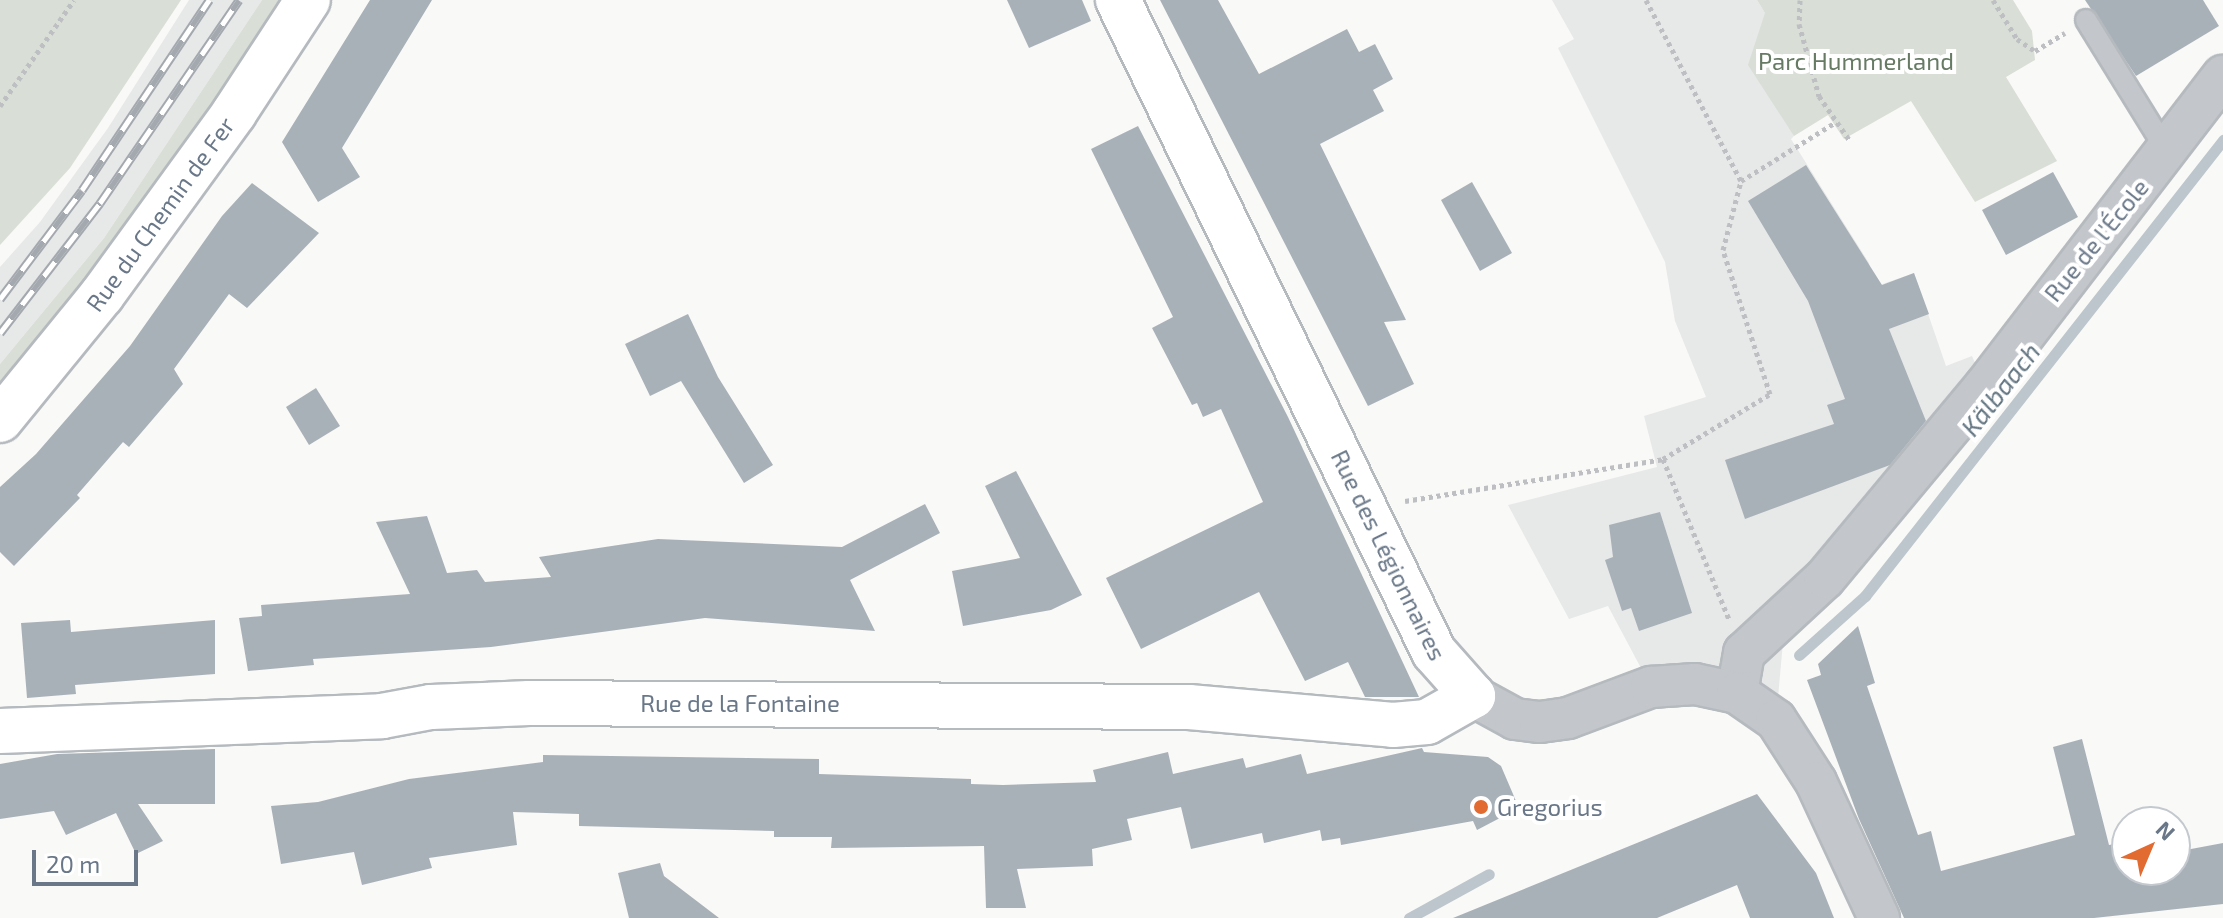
<!DOCTYPE html>
<html>
<head>
<meta charset="utf-8">
<style>
	body { margin:0 }
	#map { position:relative; width:2223px; height:918px; overflow:hidden; background:#f9f9f7; font-family:"Exo 2",sans-serif }
	div>[style] { position:absolute }
	.built>* { inset:0; background:#e7e8e8 }
	.green>* { inset:0; background:#d9ded6 }
	.stream>* { height:11px; margin:-5.5px; padding:0 5.5px; transform-origin:5.5px; border-radius:5.5px; background:#bdc6cc }
	.building>* { inset:0; background:#a9b1b8 }
	.path>* { height:5px; margin-top:-2.5px; transform-origin:0; background:repeating-linear-gradient(90deg,#bdbfc2 0 4px,transparent 0 8px) }
	.roads { filter:drop-shadow(2px 0 #b5babf) drop-shadow(-2px 0 #b5babf) drop-shadow(0 2px #b5babf) drop-shadow(0 -2px #b5babf) }
	.lane>* { height:20px; margin:-10px; padding:0 10px; transform-origin:10px; border-radius:10px; background:#c3c6cb }
	.street>* { height:40px; margin:-20px; padding:0 20px; transform-origin:20px; border-radius:20px; background:#c3c6cb }
	.secondary>* { height:44px; margin:-22px; padding:0 22px; transform-origin:22px; border-radius:22px; background:#fff }
	.rail>* { height:9px; margin-top:-4.5px; transform-origin:0; background:repeating-linear-gradient(90deg,#fff 0 18px,#a4a9b0 0 36px); box-sizing:border-box; border-block:2px solid #a4a9b0 }
	.dots>* { width:22px; height:22px; translate:-50% -50%; box-sizing:border-box; border:4px solid #fff; border-radius:50% }
	span { translate:-50% -50%; white-space:nowrap; text-align:center; line-height:1.15; -webkit-text-stroke:8px #fff; paint-order:stroke }
	.park-label { font-size:24px; color:#667a64 }
	.street-label { font-size:24px; color:#697788 }
	.poi-label { font-size:24px; color:#697788 }
	.left { translate:0 -50%; text-align:left }
	.water-label { font-size:26px; color:#657783; font-style:italic }
	.north { position:absolute; left:2111px; top:806px; width:80px; height:80px; box-sizing:border-box; background:#fff; border:2px solid #c3c9cf; border-radius:50%; rotate:44deg; font-size:22px; font-weight:700; line-height:32px; text-align:center; color:#697788 }
	.north::after { content:''; display:block; margin:auto; width:28px; height:36px; background:#e16b30; clip-path:polygon(50% 0,100% 100%,50% 72%,0 100%) }
	.scale { position:absolute; left:32px; top:850px; width:106px; height:36px; box-sizing:border-box; border:4px solid #697788; border-top:0; padding-left:10px; font-size:24px; line-height:28px; white-space:nowrap; color:#697788; -webkit-text-stroke:6px #fff; paint-order:stroke }
</style>
</head>
<body>
<div id="map">
	<div class="built">
		<i style="clip-path:polygon(189px 0,262px 0,104px 238px,0 364px,0 267px,40px 222px,108px 128px)"></i>
		<i style="clip-path:polygon(1552px 0,1757px 0,1765px 13px,1794px 136px,1791px 139px,1869px 263px,1874px 287px,1914px 273px,1946px 366px,1972px 356px,1985px 386px,1783px 642px,1776px 720px,1651px 687px,1608px 606px,1569px 619px,1508px 505px,1657px 467px,1644px 416px,1706px 397px,1675px 321px,1665px 262px,1558px 48px,1574px 39px)"></i>
	</div>
	<div class="green">
		<i style="clip-path:polygon(0 0,181px 0,70px 168px,0 245px)"></i>
		<i style="clip-path:polygon(262px 0,294px 0,0 403px,0 364px,104px 238px)"></i>
		<i style="clip-path:polygon(1757px 0,2013px 0,2032px 31px,2035px 60px,2006px 77px,2057px 161px,1975px 202px,1911px 101px,1844px 139px,1828px 115px,1794px 136px,1748px 65px,1765px 13px)"></i>
	</div>
	<div class="stream">
		<i style="left:1799px;top:655px;width:89px;rotate:-41.8deg"></i>
		<i style="left:1865px;top:596px;width:580px;rotate:-51.86deg"></i>
		<i style="left:1409px;top:918px;width:91px;rotate:-28.8deg"></i>
	</div>
	<div class="building">
		<i style="clip-path:polygon(370px 0,432px 0,342px 148px,360px 177px,318px 202px,282px 142px)"></i>
		<i style="clip-path:polygon(1007px 0,1082px 0,1091px 21px,1029px 48px)"></i>
		<i style="clip-path:polygon(1160px 0,1218px 0,1259px 74px,1347px 29px,1359px 52px,1375px 44px,1393px 79px,1373px 90px,1384px 111px,1320px 144px,1406px 320px,1384px 322px,1414px 384px,1368px 406px)"></i>
		<i style="clip-path:polygon(2085px 0,2203px 0,2219px 26px,2136px 76px)"></i>
		<i style="clip-path:polygon(1138px 126px,1288px 417px,1419px 697px,1365px 697px,1348px 662px,1305px 681px,1259px 592px,1141px 649px,1106px 578px,1263px 502px,1221px 409px,1203px 417px,1197px 403px,1192px 405px,1152px 328px,1173px 317px,1091px 149px)"></i>
		<i style="clip-path:polygon(1806px 165px,1882px 285px,1914px 273px,1929px 314px,1889px 329px,1926px 421px,1890px 465px,1745px 519px,1725px 460px,1834px 424px,1827px 405px,1845px 399px,1808px 301px,1748px 201px)"></i>
		<i style="clip-path:polygon(2053px 172px,2078px 217px,2006px 255px,1982px 210px)"></i>
		<i style="clip-path:polygon(1472px 182px,1512px 253px,1480px 271px,1441px 200px)"></i>
		<i style="clip-path:polygon(252px 183px,319px 233px,247px 308px,229px 294px,174px 369px,183px 384px,129px 447px,123px 442px,77px 495px,80px 498px,14px 566px,0 552px,0 487px,36px 454px,130px 346px,222px 216px)"></i>
		<i style="clip-path:polygon(688px 314px,718px 377px,773px 465px,744px 483px,681px 381px,650px 396px,625px 344px)"></i>
		<i style="clip-path:polygon(316px 388px,340px 426px,309px 445px,286px 407px)"></i>
		<i style="clip-path:polygon(1016px 471px,1082px 595px,1051px 610px,963px 626px,952px 571px,1020px 558px,985px 486px)"></i>
		<i style="clip-path:polygon(925px 504px,940px 533px,850px 580px,875px 631px,705px 618px,491px 647px,313px 659px,314px 665px,248px 671px,239px 618px,262px 616px,261px 605px,410px 594px,376px 522px,427px 516px,447px 573px,477px 570px,485px 582px,551px 577px,539px 557px,658px 539px,842px 547px)"></i>
		<i style="clip-path:polygon(1660px 512px,1692px 613px,1639px 631px,1631px 608px,1622px 611px,1605px 560px,1613px 557px,1609px 525px)"></i>
		<i style="clip-path:polygon(70px 620px,71px 632px,215px 620px,215px 674px,75px 685px,76px 694px,27px 698px,21px 623px)"></i>
		<i style="clip-path:polygon(1858px 626px,1875px 683px,1867px 686px,1918px 835px,1931px 831px,1941px 871px,2075px 835px,2053px 747px,2082px 739px,2109px 845px,2127px 842px,2127px 870px,2175px 870px,2175px 852px,2223px 843px,2223px 904px,2094px 918px,1904px 918px,1859px 819px,1807px 680px,1821px 675px,1818px 664px)"></i>
		<i style="clip-path:polygon(1422px 748px,1424px 752px,1488px 757px,1501px 766px,1519px 808px,1477px 830px,1473px 821px,1341px 845px,1340px 838px,1322px 841px,1320px 830px,1264px 843px,1262px 833px,1191px 849px,1181px 807px,1127px 819px,1132px 840px,1092px 849px,1093px 866px,1017px 869px,1026px 908px,986px 908px,984px 846px,831px 848px,832px 837px,774px 837px,774px 831px,579px 826px,579px 814px,513px 812px,517px 845px,429px 858px,432px 868px,362px 885px,354px 852px,281px 864px,271px 806px,318px 802px,409px 779px,543px 762px,543px 755px,819px 759px,819px 774px,971px 779px,971px 784px,1003px 785px,1096px 782px,1093px 770px,1168px 752px,1173px 774px,1243px 758px,1246px 768px,1301px 754px,1307px 774px)"></i>
		<i style="clip-path:polygon(215px 749px,215px 804px,138px 804px,163px 841px,136px 854px,116px 813px,66px 835px,54px 811px,0 819px,0 764px,57px 754px)"></i>
		<i style="clip-path:polygon(1757px 794px,1816px 873px,1834px 918px,1750px 918px,1737px 885px,1657px 918px,1453px 918px)"></i>
		<i style="clip-path:polygon(660px 863px,664px 876px,719px 918px,629px 918px,618px 873px)"></i>
	</div>
	<div class="path">
		<i style="left:1646px;top:0;width:204px;rotate:62.3deg"></i>
		<i style="left:1741px;top:181px;width:112px;rotate:-31.8deg"></i>
		<i style="left:1800px;top:0;width:24px;rotate:92deg"></i>
		<i style="left:1799px;top:24px;width:75px;rotate:74.5deg"></i>
		<i style="left:1819px;top:96px;width:55px;rotate:55.4deg"></i>
		<i style="left:1993px;top:0;width:46px;rotate:58.4deg"></i>
		<i style="left:2017px;top:39px;width:22px;rotate:34deg"></i>
		<i style="left:2035px;top:51px;width:35px;rotate:-31deg"></i>
		<i style="left:0;top:106px;width:129px;rotate:-55.1deg"></i>
		<i style="left:1663px;top:459px;width:173px;rotate:67.6deg"></i>
		<i style="left:1405px;top:501px;width:261px;rotate:-9.2deg"></i>
		<i style="left:1663px;top:459px;width:125px;rotate:-31.3deg"></i>
		<i style="left:1770px;top:394px;width:151px;rotate:-108.1deg"></i>
		<i style="left:1723px;top:250px;width:71px;rotate:-75.4deg"></i>
	</div>
	<div class="roads">
		<div class="lane">
			<i style="left:2086px;top:20px;width:154px;rotate:58.3deg"></i>
		</div>
		<div class="street">
			<i style="left:1737px;top:693px;width:41px;rotate:-80.1deg"></i>
			<i style="left:1744px;top:653px;width:110px;rotate:-42.8deg"></i>
			<i style="left:1825px;top:578px;width:250px;rotate:-50.2deg"></i>
			<i style="left:1985px;top:386px;width:391px;rotate:-52.5deg"></i>
			<i style="left:1473px;top:696px;width:48px;rotate:28.7deg"></i>
			<i style="left:1515px;top:719px;width:25px;rotate:7deg"></i>
			<i style="left:1540px;top:722px;width:28px;rotate:-8deg"></i>
			<i style="left:1568px;top:718px;width:89px;rotate:-20.5deg"></i>
			<i style="left:1651px;top:687px;width:44px;rotate:-3.9deg"></i>
			<i style="left:1695px;top:684px;width:43px;rotate:12.1deg"></i>
			<i style="left:1737px;top:693px;width:47px;rotate:34.7deg"></i>
			<i style="left:1776px;top:720px;width:74px;rotate:57.2deg"></i>
			<i style="left:1816px;top:782px;width:150px;rotate:65.1deg"></i>
		</div>
		<div class="secondary">
			<i style="left:0;top:420px;width:161px;rotate:-50.8deg"></i>
			<i style="left:102px;top:295px;width:225px;rotate:-54deg"></i>
			<i style="left:234px;top:113px;width:135px;rotate:-56.8deg"></i>
			<i style="left:0;top:731px;width:382px;rotate:-2.2deg"></i>
			<i style="left:382px;top:716px;width:50px;rotate:-10.4deg"></i>
			<i style="left:431px;top:707px;width:98px;rotate:-2.3deg"></i>
			<i style="left:529px;top:703px;width:660px;rotate:0.35deg"></i>
			<i style="left:1189px;top:707px;width:205px;rotate:5deg"></i>
			<i style="left:1393px;top:725px;width:34px;rotate:-5deg"></i>
			<i style="left:1427px;top:722px;width:53px;rotate:-29.5deg"></i>
			<i style="left:1473px;top:696px;width:59px;rotate:-131.6deg"></i>
			<i style="left:1434px;top:652px;width:725px;rotate:-115.86deg"></i>
		</div>
	</div>
	<div class="rail">
		<i style="left:0;top:299px;width:136px;rotate:-53deg"></i>
		<i style="left:82px;top:190px;width:229px;rotate:-56.2deg"></i>
		<i style="left:0;top:333px;width:164px;rotate:-52.4deg"></i>
		<i style="left:100px;top:203px;width:246px;rotate:-55.6deg"></i>
	</div>
	<div class="dots">
		<i style="left:1481px;top:807px;background:#e16b30"></i>
	</div>
	<div class="park-label">
		<span style="left:1856px;top:61px">Parc Hummerland</span>
	</div>
	<div class="street-label">
		<span style="left:160px;top:214px;rotate:-54deg">Rue du Chemin de Fer</span>
		<span style="left:2096px;top:240px;rotate:-51deg">Rue de l'École</span>
		<span style="left:1389px;top:555px;rotate:64deg">Rue des Légionnaires</span>
		<span style="left:740px;top:703px">Rue de la Fontaine</span>
	</div>
	<div class="poi-label">
		<span class="left" style="left:1497px;top:807px">Gregorius</span>
	</div>
	<div class="water-label">
		<span style="left:2000px;top:389px;rotate:-52deg">Kälbaach</span>
	</div>
	<div class="north">N</div>
	<div class="scale">20 m</div>
</div>
</body>
</html>
